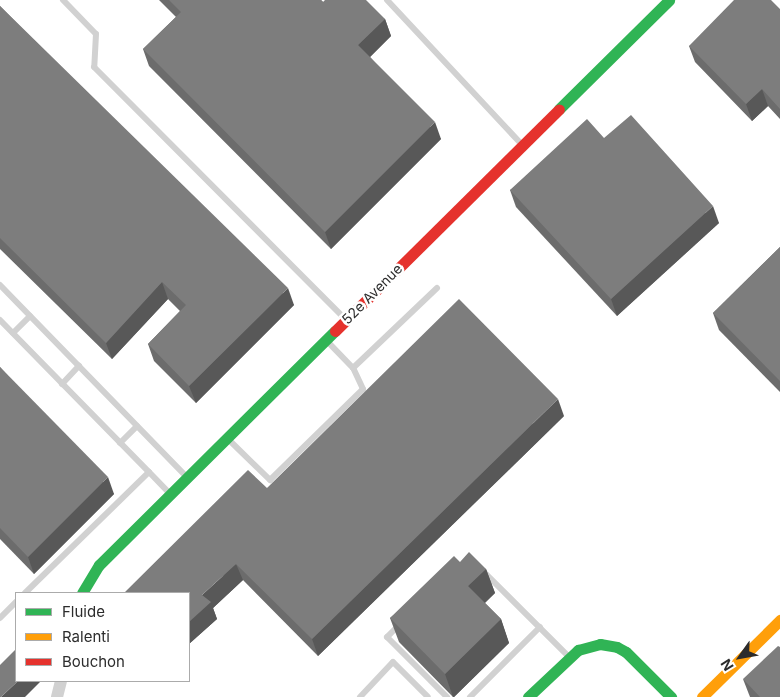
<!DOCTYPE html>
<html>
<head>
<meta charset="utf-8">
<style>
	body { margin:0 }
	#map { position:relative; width:780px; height:697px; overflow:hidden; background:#fff; font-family:Inter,sans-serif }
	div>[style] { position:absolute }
	.lane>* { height:6px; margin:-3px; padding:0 3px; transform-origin:3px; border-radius:3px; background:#d1d1d1 }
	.street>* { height:12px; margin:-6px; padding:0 6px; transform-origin:6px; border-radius:6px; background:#d1d1d1 }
	.fast>* { height:11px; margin:-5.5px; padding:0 5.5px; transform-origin:5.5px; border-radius:5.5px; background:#30b455 }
	.slow>* { height:11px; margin:-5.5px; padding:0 5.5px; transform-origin:5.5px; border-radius:5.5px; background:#ff9f0a }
	.jam>* { height:11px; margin:-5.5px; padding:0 5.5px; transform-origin:5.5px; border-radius:5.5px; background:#e5322d }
	.wall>* { inset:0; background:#6c6c6c }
	.shaded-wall>* { inset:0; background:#585858 }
	.building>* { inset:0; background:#7d7d7d }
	span { translate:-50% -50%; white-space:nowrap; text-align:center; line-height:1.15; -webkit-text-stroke:5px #fff; paint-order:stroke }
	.street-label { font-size:14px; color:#2c2c2c }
	.legend { position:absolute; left:15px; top:592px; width:175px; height:90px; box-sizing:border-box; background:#fff; border:1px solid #ababab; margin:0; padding:6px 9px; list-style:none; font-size:15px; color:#2c2c2c }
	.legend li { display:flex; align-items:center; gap:10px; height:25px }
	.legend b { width:25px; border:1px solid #ababab }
	.north { position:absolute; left:715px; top:632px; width:50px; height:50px; -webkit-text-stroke:4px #fff; paint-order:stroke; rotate:238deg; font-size:14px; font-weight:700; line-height:20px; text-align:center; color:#2c2c2c }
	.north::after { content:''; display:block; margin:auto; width:18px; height:22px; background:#2c2c2c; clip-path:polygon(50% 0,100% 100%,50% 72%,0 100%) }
</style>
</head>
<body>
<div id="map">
	<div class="lane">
		<i style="left:63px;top:0;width:47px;rotate:45.9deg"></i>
		<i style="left:96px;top:34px;width:33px;rotate:93deg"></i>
		<i style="left:94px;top:67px;width:356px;rotate:45.1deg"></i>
		<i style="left:387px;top:0;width:198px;rotate:47deg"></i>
		<i style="left:0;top:285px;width:267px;rotate:45.8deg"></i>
		<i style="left:0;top:320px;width:213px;rotate:45.6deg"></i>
		<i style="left:13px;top:333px;width:24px;rotate:-45deg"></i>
		<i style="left:353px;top:368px;width:116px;rotate:-43.6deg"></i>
		<i style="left:62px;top:384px;width:25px;rotate:-47deg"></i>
		<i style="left:228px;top:439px;width:59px;rotate:44.3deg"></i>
		<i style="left:270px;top:480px;width:130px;rotate:-44.4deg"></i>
		<i style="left:363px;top:389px;width:23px;rotate:-115deg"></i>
		<i style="left:353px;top:368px;width:37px;rotate:-134deg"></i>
		<i style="left:120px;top:443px;width:24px;rotate:-45deg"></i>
		<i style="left:482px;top:570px;width:123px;rotate:45deg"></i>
		<i style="left:25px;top:593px;width:173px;rotate:-44.3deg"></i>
		<i style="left:149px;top:472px;width:30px;rotate:46deg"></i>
		<i style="left:0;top:618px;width:23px;rotate:-45deg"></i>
		<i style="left:399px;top:625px;width:17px;rotate:135deg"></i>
		<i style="left:387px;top:637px;width:85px;rotate:45deg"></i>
		<i style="left:360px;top:697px;width:48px;rotate:-46.7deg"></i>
		<i style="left:393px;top:662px;width:49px;rotate:45deg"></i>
		<i style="left:470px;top:697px;width:99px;rotate:-45deg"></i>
	</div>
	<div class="street">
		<i style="left:57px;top:697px;width:16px;rotate:-76deg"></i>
	</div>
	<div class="fast">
		<i style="left:559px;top:109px;width:155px;rotate:-44.7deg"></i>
		<i style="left:82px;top:593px;width:33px;rotate:-59deg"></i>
		<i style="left:99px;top:565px;width:332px;rotate:-44.8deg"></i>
		<i style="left:528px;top:697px;width:69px;rotate:-43.2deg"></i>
		<i style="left:578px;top:650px;width:23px;rotate:-15deg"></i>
		<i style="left:600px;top:644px;width:17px;rotate:10deg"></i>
		<i style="left:617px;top:647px;width:10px;rotate:29deg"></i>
		<i style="left:626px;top:652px;width:64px;rotate:45deg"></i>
	</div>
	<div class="slow">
		<i style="left:702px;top:697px;width:110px;rotate:-44.6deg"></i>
	</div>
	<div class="jam">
		<i style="left:335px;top:331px;width:315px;rotate:-44.7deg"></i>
	</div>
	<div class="wall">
		<i style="clip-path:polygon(159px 0,321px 0,323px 2px,385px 19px,391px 36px,370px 57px,441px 139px,331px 249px,149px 66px,143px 49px,176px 17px)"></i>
		<i style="clip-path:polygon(0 6px,294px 305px,196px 403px,154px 361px,148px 344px,180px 311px,168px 299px,112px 359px,0 249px)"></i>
		<i style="clip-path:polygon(780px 9px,780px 119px,768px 106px,752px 121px,695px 62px,689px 46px)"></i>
		<i style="clip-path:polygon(604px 138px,719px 223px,617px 316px,516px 207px,510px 190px)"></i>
		<i style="clip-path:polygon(780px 247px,780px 392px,719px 330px,713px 313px)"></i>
		<i style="clip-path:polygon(0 367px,114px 494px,34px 574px,0 539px)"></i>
		<i style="clip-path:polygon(564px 416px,318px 656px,243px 580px,213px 608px,217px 619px,189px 644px,267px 488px)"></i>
		<i style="clip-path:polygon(460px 562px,486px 569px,495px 593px,485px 603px,501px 619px,509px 643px,454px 697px,453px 697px,399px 642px,390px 618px)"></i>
		<i style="clip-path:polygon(743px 679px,780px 697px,750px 697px)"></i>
	</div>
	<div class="shaded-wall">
		<i style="clip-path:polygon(385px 19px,391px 36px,365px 62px,358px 45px)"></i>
		<i style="clip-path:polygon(762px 89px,768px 106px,752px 121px,746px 104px)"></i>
		<i style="clip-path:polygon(435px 122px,441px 139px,331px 249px,325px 232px)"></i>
		<i style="clip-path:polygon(713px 206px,719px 223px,617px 316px,611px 299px)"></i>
		<i style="clip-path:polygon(162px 282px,168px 299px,112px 359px,106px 343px)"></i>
		<i style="clip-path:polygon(288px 288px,294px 305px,196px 403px,189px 386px)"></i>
		<i style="clip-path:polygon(558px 399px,564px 416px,318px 656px,312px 639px)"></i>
		<i style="clip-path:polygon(108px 477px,114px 494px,34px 574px,28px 557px)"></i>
		<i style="clip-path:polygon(236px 564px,243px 580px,213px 608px,217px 619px,189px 644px,189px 622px,202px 595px)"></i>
		<i style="clip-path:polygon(486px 569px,495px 593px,477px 610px,468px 586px)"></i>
		<i style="clip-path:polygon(501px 619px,509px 643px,454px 697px,453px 697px,445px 674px)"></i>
		<i style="clip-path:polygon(18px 681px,41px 681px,25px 697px,1px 697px)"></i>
	</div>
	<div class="building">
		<i style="clip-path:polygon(169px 0,321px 0,323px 2px,325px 0,366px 0,385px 19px,358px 45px,435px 122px,325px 232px,143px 49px,181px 12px)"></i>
		<i style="clip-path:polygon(734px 0,771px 0,780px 9px,780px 109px,762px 89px,746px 104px,689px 46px)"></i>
		<i style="clip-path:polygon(0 6px,288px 288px,189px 386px,148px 344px,186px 305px,162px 282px,106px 343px,0 238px)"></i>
		<i style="clip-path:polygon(631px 115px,713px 206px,611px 299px,510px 190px,587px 119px,604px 138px)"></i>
		<i style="clip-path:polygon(780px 247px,780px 381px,713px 313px)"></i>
		<i style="clip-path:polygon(459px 299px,558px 399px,312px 639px,236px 564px,202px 595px,211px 602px,189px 622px,189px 593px,124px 593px,248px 470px,267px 488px)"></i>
		<i style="clip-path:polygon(0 367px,108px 477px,28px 557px,0 528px)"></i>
		<i style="clip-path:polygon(469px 552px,486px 569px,468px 586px,501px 619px,445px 674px,390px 618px,454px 556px,460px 562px)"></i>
		<i style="clip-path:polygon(778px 646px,780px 647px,780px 697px,760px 697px,743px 679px)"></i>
		<i style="clip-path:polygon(16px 649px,16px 681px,18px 681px,1px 697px,0 697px,0 665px)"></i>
	</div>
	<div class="street-label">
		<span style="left:372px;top:294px;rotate:-45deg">52e Avenue</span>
	</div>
	<ul class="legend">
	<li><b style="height:6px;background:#30b455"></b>Fluide</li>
	<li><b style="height:6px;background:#ff9f0a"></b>Ralenti</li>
	<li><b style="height:6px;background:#e5322d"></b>Bouchon</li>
	</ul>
	<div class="north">N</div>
</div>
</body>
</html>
